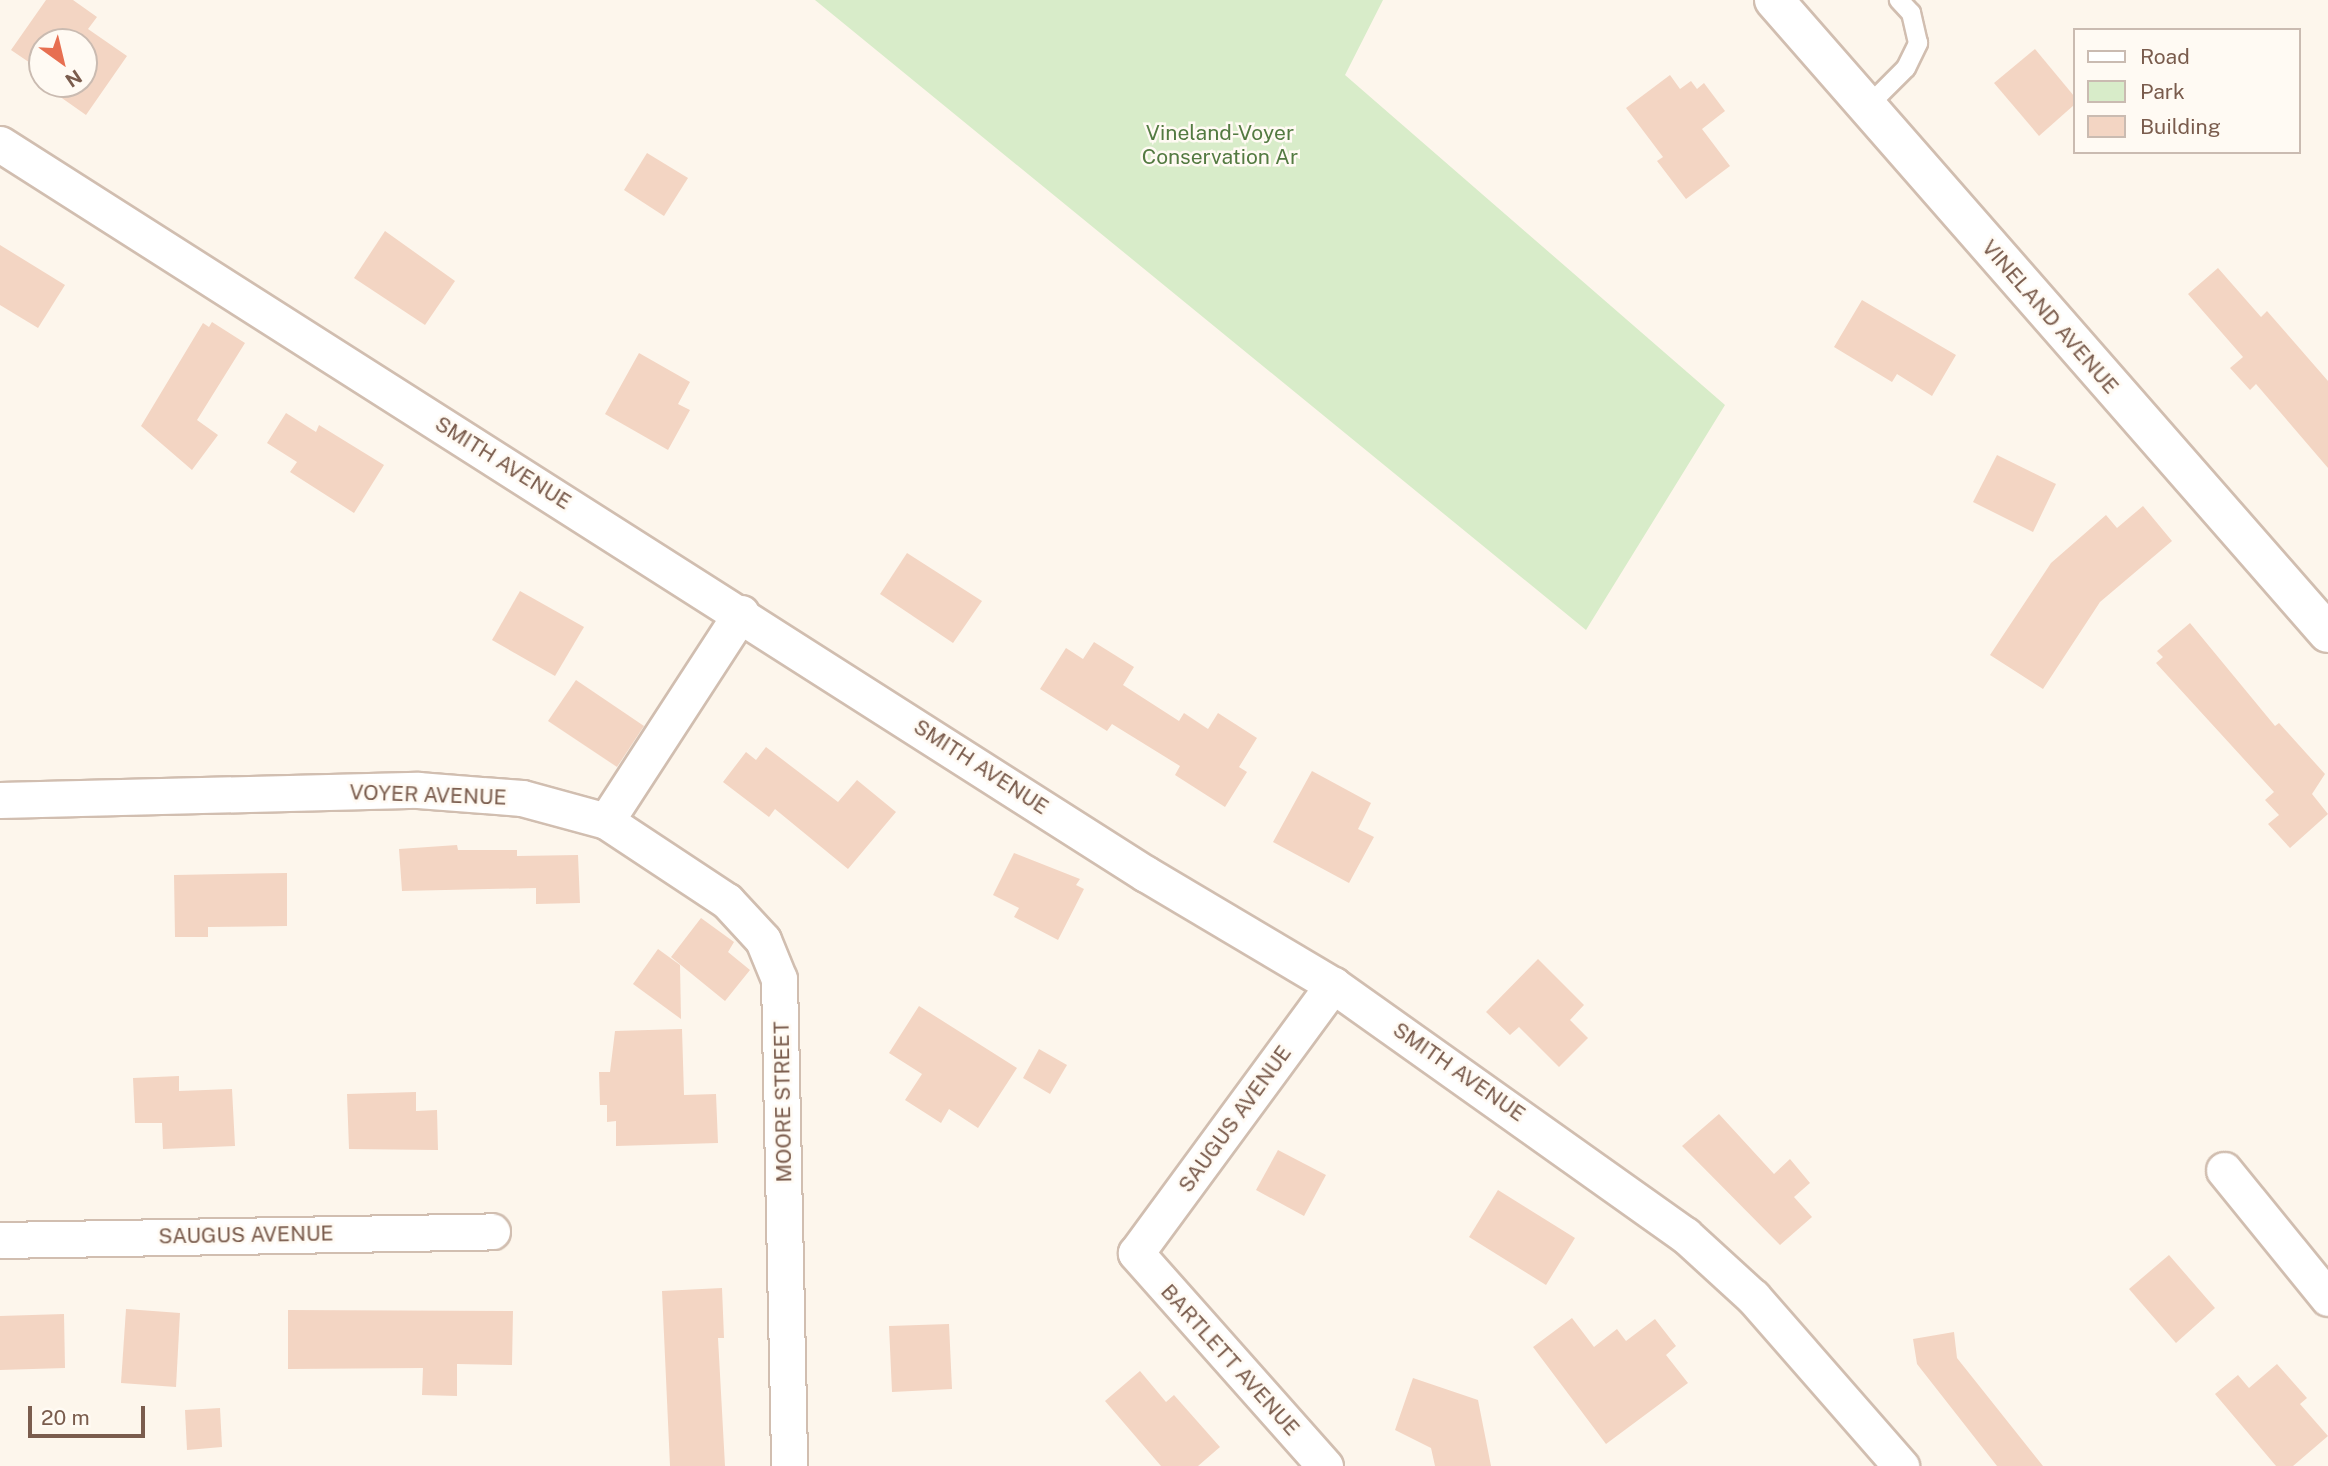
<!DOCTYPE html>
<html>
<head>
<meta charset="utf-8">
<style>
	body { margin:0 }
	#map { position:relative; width:2328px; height:1466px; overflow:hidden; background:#fdf6ec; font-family:"Public Sans",sans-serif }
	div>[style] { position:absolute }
	.green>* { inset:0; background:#d8ecc9 }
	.building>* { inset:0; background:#f3d5c3 }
	.roads { filter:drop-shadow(2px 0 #d1beb0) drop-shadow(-2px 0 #d1beb0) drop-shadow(0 2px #d1beb0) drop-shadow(0 -2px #d1beb0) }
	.service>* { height:18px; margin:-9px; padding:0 9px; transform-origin:9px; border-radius:9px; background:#fff }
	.minor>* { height:35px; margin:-17.5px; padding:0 17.5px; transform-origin:17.5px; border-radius:17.5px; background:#fff }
	.tertiary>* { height:38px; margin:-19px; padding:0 19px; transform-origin:19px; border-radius:19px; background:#fff }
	span { translate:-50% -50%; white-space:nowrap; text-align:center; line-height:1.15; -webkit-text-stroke:5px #fffaf3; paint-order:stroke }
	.park-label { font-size:21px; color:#537a41 }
	.street-label { font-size:21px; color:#7a5c4d }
	.legend { position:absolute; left:2073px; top:28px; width:228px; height:126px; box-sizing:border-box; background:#fffaf3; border:2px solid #cabbb1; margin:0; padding:9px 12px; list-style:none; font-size:21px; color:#7a5c4d }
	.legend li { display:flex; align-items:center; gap:14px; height:35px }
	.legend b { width:35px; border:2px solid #cabbb1 }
	.north { position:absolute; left:28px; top:28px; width:70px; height:70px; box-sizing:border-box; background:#fffaf3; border:2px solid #cabbb1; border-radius:50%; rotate:146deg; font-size:19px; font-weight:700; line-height:28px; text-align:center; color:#7a5c4d }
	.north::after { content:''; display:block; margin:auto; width:24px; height:32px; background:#e76f51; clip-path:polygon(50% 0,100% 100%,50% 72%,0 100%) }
	.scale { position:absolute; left:28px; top:1406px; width:117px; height:32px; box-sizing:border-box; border:4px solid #7a5c4d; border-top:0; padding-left:9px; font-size:21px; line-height:24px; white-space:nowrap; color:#7a5c4d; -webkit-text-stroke:5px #fffaf3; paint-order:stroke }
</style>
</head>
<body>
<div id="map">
	<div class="green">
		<i style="clip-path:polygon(815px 0,1383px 0,1345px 75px,1725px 405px,1586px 630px)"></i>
	</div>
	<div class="building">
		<i style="clip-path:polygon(46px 0,73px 0,97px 17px,88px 29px,127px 56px,86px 115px,49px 89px,52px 84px,84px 84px,84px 42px,42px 42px,42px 71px,11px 50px)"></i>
		<i style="clip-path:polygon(2035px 49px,2074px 96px,2074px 105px,2039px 136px,1994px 83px)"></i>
		<i style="clip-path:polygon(1670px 75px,1680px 89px,1691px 81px,1697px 89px,1704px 83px,1725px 111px,1702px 129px,1730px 166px,1686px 199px,1657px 161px,1663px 157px,1626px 108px)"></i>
		<i style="clip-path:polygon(647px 153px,688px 178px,664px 216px,624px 190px)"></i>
		<i style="clip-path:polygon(385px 231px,455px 281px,425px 325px,354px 278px)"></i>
		<i style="clip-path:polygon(0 245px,65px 285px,38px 328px,0 305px)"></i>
		<i style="clip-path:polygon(2218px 268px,2261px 317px,2267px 311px,2328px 381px,2328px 468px,2256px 384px,2250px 390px,2230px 368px,2243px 357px,2188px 294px)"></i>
		<i style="clip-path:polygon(1862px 300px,1956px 355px,1932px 396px,1897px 374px,1892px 382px,1834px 347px)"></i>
		<i style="clip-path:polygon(212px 322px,245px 343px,197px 420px,218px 435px,192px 470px,141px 426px,203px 323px,209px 327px)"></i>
		<i style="clip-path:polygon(639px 353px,690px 382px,678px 404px,690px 410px,668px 450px,605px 414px)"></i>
		<i style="clip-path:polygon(286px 413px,316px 432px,319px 425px,384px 465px,354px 513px,290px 472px,297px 462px,267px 443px)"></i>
		<i style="clip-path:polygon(1997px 455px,2056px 484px,2033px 532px,1973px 502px)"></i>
		<i style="clip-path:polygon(2143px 506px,2172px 541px,2100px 602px,2043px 689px,1990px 655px,2051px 563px,2106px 515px,2117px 528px)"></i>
		<i style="clip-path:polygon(907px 553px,982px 601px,953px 643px,880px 594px)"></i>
		<i style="clip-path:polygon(520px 591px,584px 627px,555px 676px,492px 640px)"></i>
		<i style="clip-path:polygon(2190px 623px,2275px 726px,2279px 723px,2325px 774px,2312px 794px,2328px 814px,2290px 848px,2268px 824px,2279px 815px,2265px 800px,2274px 792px,2156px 663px,2163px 657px,2157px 651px)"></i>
		<i style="clip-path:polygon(1094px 642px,1134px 667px,1123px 685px,1179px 721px,1184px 713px,1208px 729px,1218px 713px,1257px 738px,1239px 767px,1247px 772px,1225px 807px,1175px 775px,1180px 766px,1112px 724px,1107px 731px,1040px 689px,1066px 648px,1083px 659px)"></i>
		<i style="clip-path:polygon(576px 680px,644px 726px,617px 767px,548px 721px)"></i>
		<i style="clip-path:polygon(766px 747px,838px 802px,857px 780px,896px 812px,848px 869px,775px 809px,769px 817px,723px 782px,746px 752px,756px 760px)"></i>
		<i style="clip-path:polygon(1312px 771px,1371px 803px,1358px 829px,1374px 837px,1349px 883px,1273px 842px)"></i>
		<i style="clip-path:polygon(457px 845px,458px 850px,517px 850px,517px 856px,578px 855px,580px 903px,536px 904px,536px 888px,402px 891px,399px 849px)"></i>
		<i style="clip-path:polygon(1014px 853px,1080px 879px,1076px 885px,1084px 889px,1058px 940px,1014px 917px,1019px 908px,993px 895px)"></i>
		<i style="clip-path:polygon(287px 873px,287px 926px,208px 927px,208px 937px,175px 937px,174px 875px)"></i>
		<i style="clip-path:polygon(701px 918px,734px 942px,728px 952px,750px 970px,725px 1001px,671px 957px)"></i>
		<i style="clip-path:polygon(658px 949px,680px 965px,681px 1019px,633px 984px)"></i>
		<i style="clip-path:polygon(1538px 959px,1584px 1005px,1570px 1020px,1588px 1038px,1559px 1067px,1519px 1027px,1510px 1035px,1486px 1012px)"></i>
		<i style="clip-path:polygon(919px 1006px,1017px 1068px,978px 1128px,949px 1109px,941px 1123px,905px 1100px,922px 1074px,889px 1053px)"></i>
		<i style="clip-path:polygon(682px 1029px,684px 1095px,716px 1094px,718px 1143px,616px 1146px,616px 1121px,607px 1122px,607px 1105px,600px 1105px,599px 1072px,610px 1072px,615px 1031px)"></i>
		<i style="clip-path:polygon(1039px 1049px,1067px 1065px,1050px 1094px,1023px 1078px)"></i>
		<i style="clip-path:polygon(179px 1076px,179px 1091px,232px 1089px,235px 1146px,163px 1149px,162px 1123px,135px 1123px,133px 1078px)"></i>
		<i style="clip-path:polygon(416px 1092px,416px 1111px,437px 1110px,438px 1150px,349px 1149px,347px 1094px)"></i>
		<i style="clip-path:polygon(1719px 1114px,1774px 1174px,1790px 1159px,1810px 1183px,1794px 1197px,1812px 1217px,1780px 1245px,1682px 1146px)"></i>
		<i style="clip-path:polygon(1278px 1150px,1326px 1175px,1304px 1216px,1256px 1190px)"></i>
		<i style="clip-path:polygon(1498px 1190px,1575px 1238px,1546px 1285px,1469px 1237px)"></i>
		<i style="clip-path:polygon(2169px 1255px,2215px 1308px,2176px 1343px,2129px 1289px)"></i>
		<i style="clip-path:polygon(722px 1288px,724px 1338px,718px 1338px,725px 1466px,670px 1466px,662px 1291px)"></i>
		<i style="clip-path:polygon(126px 1309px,180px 1313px,176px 1387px,121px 1383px)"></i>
		<i style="clip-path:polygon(288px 1310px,513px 1311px,512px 1365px,457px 1364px,457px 1396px,422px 1395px,423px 1368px,288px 1369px)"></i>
		<i style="clip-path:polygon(64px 1314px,65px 1368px,0 1370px,0 1316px)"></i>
		<i style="clip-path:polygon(1572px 1318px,1594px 1347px,1617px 1329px,1626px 1341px,1655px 1319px,1676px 1346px,1666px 1355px,1688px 1383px,1606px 1444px,1533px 1347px)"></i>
		<i style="clip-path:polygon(949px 1324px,952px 1389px,892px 1392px,889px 1326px)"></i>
		<i style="clip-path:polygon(1954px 1332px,1957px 1358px,2043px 1466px,1997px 1466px,1917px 1364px,1913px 1339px)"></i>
		<i style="clip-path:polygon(2277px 1364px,2307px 1398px,2300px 1404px,2328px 1436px,2293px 1466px,2276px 1466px,2215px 1394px,2238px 1375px,2249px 1388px)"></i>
		<i style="clip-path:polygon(1140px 1371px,1166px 1402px,1174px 1395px,1220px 1447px,1198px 1466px,1161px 1466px,1105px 1401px)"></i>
		<i style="clip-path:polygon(1413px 1378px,1478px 1400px,1491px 1466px,1435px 1466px,1431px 1448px,1395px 1430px)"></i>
		<i style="clip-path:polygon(220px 1408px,222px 1447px,187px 1450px,185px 1410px)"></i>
	</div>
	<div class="roads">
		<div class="service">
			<i style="left:1867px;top:107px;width:55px;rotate:-45deg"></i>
			<i style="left:1906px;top:68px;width:28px;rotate:-64deg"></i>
			<i style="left:1918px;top:43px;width:31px;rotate:-103deg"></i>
			<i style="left:1911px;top:13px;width:18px;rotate:-133deg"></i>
		</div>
		<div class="minor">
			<i style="left:0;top:144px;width:1359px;rotate:32.5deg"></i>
			<i style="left:1146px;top:874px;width:217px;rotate:30.7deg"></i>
			<i style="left:1333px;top:985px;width:432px;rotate:35.4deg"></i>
			<i style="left:1685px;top:1235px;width:92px;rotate:42.4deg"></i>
			<i style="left:1753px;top:1297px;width:225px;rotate:48.8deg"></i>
			<i style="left:0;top:800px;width:418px;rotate:-1.4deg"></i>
			<i style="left:418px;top:790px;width:104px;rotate:4.4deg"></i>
			<i style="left:522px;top:798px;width:87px;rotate:15.3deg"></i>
			<i style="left:606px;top:821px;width:145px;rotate:33.5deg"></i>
			<i style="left:727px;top:901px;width:53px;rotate:47.3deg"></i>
			<i style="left:763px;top:940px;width:42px;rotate:67.7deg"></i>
			<i style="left:779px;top:979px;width:487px;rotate:88.8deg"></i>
			<i style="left:606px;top:821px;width:248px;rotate:-57deg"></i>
			<i style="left:2224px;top:1170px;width:165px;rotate:50.9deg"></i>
			<i style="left:0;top:1240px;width:492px;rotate:-1deg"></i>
			<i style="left:1325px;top:1466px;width:285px;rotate:-131.6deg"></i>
			<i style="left:1136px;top:1253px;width:333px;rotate:-53.7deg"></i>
		</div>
		<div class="tertiary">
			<i style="left:1774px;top:0;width:841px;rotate:48.81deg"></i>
		</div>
	</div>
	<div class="park-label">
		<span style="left:1220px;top:145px">Vineland-Voyer<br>Conservation Ar</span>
	</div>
	<div class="street-label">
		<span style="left:2050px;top:317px;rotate:49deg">VINELAND AVENUE</span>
		<span style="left:503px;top:463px;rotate:32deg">SMITH AVENUE</span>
		<span style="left:981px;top:767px;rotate:33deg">SMITH AVENUE</span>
		<span style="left:428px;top:795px;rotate:2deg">VOYER AVENUE</span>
		<span style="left:1459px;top:1072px;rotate:35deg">SMITH AVENUE</span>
		<span style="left:783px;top:1102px;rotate:-91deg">MOORE STREET</span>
		<span style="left:1235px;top:1119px;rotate:-54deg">SAUGUS AVENUE</span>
		<span style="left:246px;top:1235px;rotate:-1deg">SAUGUS AVENUE</span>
		<span style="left:1230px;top:1360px;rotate:48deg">BARTLETT AVENUE</span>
	</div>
	<ul class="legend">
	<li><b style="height:9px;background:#fff"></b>Road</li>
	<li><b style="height:19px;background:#d8ecc9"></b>Park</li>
	<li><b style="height:19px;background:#f3d5c3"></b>Building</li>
	</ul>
	<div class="north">N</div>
	<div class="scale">20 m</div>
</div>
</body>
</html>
